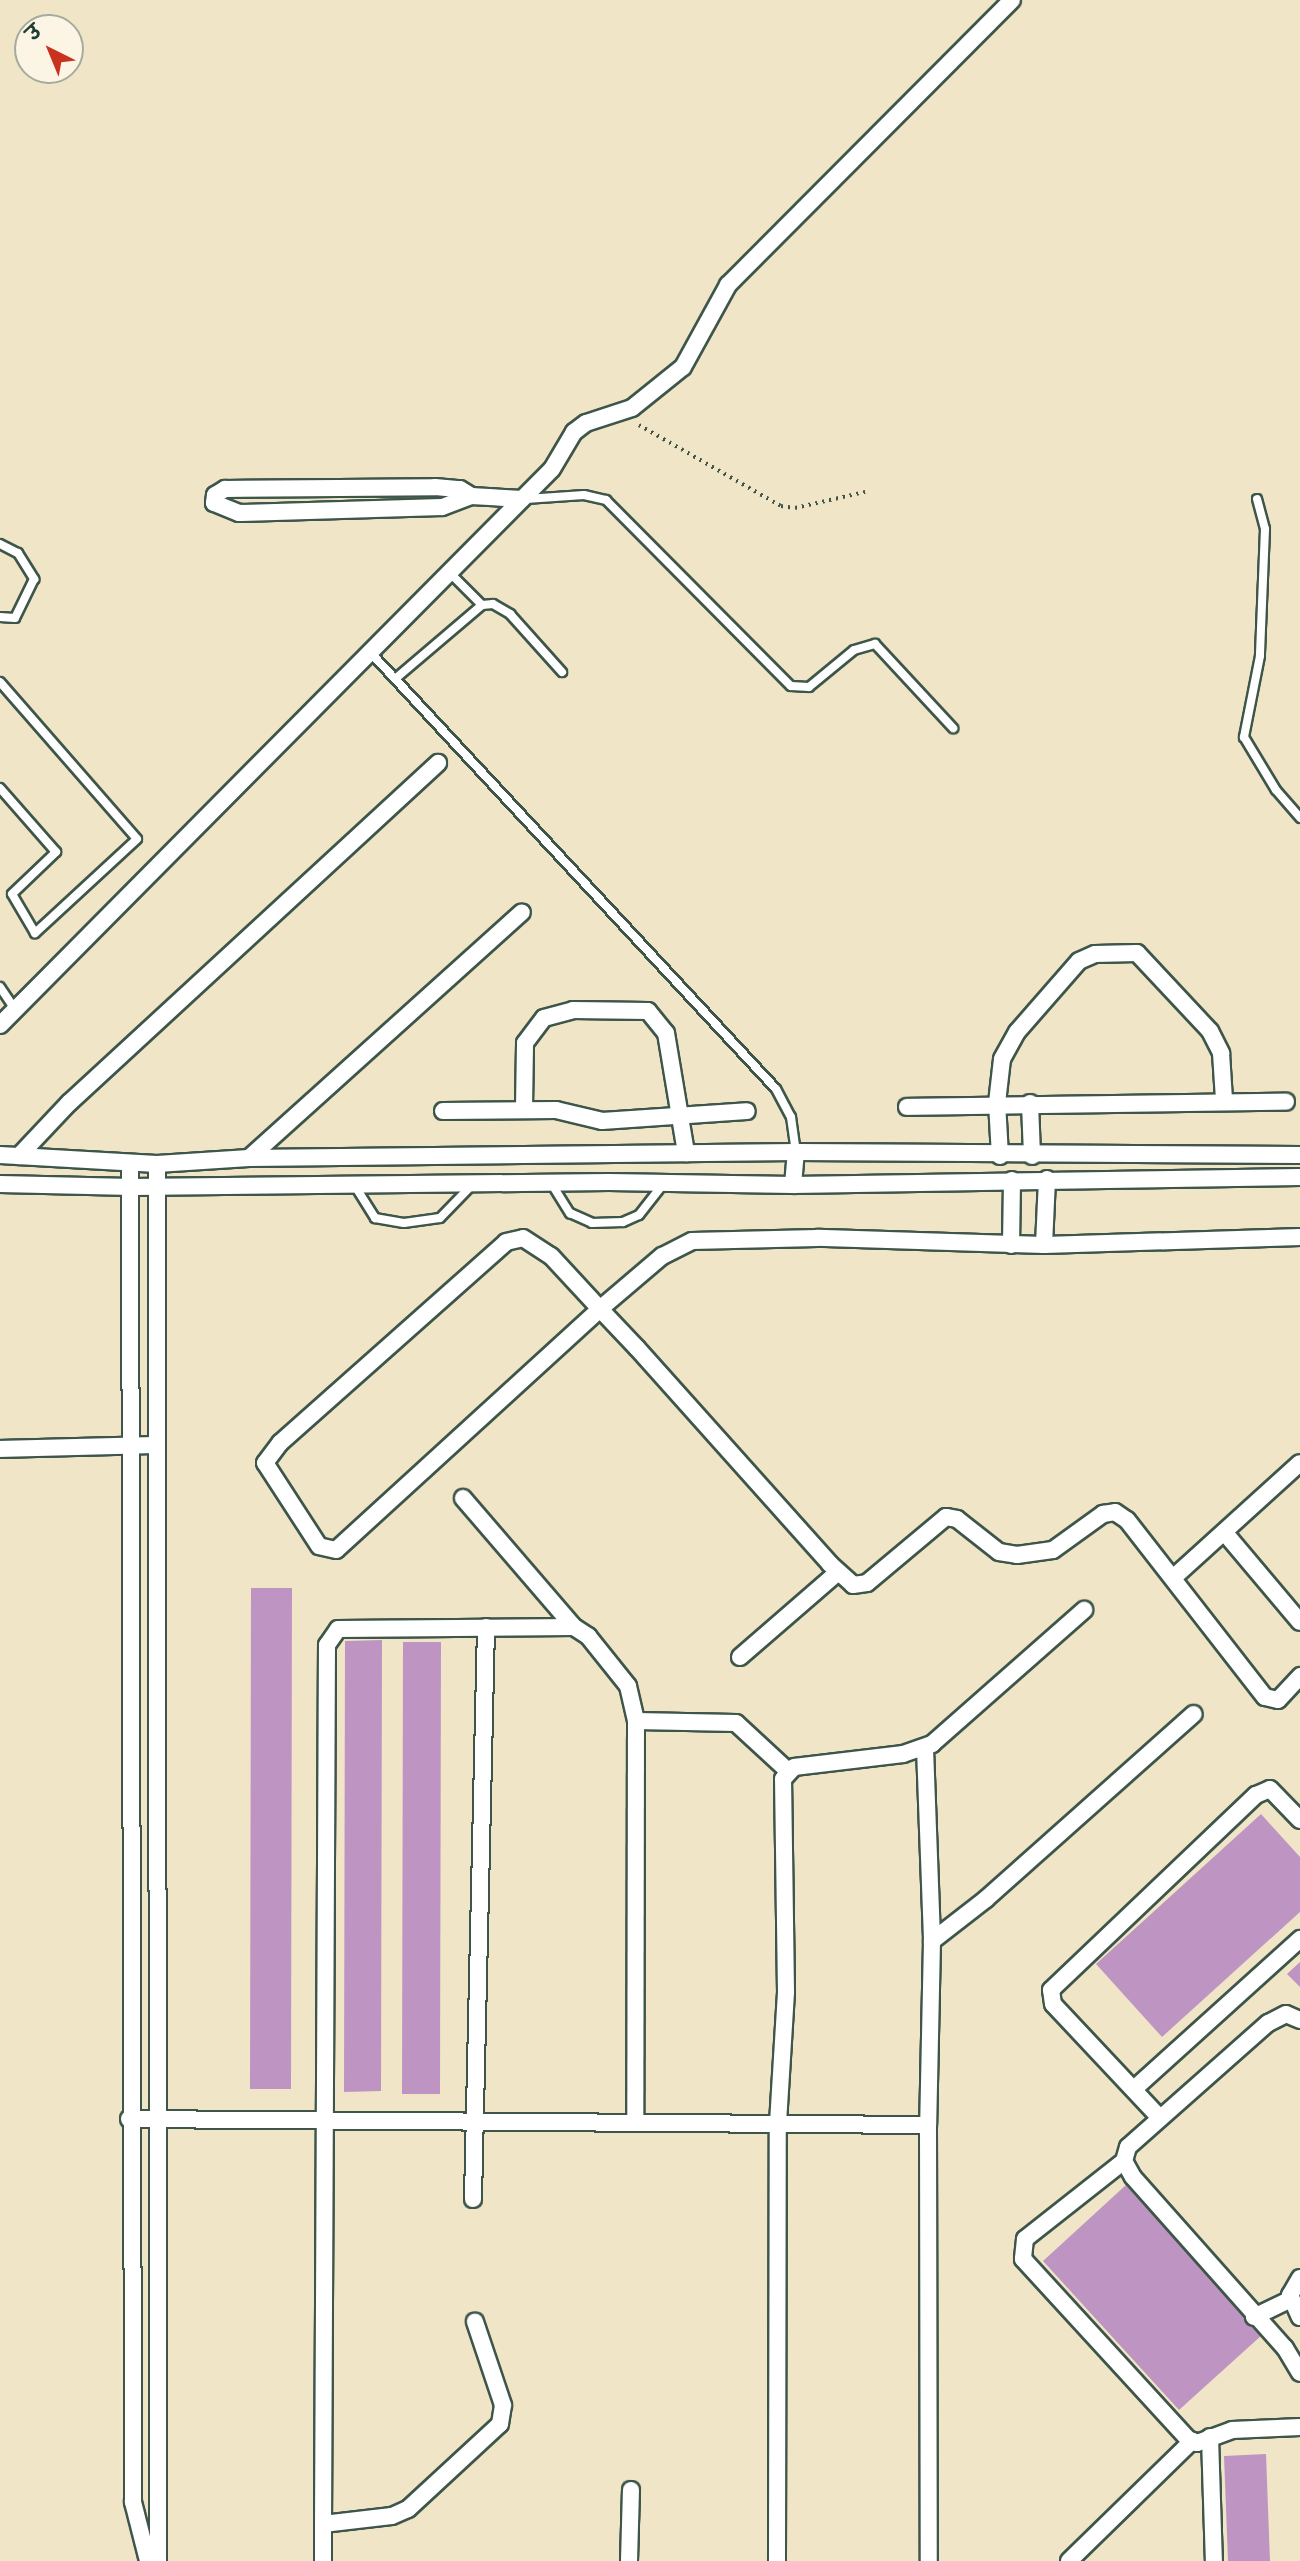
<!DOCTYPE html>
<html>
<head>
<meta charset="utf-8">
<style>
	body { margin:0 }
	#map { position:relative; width:1300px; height:2561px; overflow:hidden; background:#f1e5c8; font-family:"Gochi Hand","Playpen Sans Deva",sans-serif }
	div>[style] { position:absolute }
	.building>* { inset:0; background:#be95c2 }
	.path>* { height:3.5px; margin-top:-1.75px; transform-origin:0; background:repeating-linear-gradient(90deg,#3e564a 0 2px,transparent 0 7px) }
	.roads { filter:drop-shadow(2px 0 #3e564a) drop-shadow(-2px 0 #3e564a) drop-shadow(0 2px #3e564a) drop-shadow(0 -2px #3e564a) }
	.lane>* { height:8px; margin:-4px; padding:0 4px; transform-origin:4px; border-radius:4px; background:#fff }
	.street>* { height:16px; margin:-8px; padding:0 8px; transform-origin:8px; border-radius:8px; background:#fff }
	span { translate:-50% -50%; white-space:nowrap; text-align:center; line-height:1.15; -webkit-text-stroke:5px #fcf5e5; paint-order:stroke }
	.north { position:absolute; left:14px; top:14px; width:70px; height:70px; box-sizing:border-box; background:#fcf5e5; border:2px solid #a4ab9e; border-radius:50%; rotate:317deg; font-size:19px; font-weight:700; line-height:28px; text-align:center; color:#1f3d34 }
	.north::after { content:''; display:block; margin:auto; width:24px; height:32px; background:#c8321e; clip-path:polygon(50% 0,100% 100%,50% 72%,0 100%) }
</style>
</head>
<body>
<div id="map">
	<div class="building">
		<i style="clip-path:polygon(251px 1588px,292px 1588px,291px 2089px,250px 2089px)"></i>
		<i style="clip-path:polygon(382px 1640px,381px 2091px,344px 2092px,345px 1641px)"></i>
		<i style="clip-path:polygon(403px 1642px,441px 1642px,440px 2094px,402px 2094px)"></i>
		<i style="clip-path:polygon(1261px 1814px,1300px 1857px,1300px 1912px,1162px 2037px,1096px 1964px)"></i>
		<i style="clip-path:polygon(1300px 1962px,1300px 1987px,1287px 1974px)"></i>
		<i style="clip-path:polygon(1126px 2185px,1262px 2335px,1179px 2410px,1043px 2261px)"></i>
		<i style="clip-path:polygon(1266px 2454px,1270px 2561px,1228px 2561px,1224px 2456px)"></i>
	</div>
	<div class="path">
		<i style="left:639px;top:425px;width:163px;rotate:29.7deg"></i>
		<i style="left:781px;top:506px;width:14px;rotate:8deg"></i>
		<i style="left:795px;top:508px;width:72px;rotate:-12.9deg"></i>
	</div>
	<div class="roads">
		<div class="lane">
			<i style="left:526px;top:499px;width:58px;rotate:-3.9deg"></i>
			<i style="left:584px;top:495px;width:23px;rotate:13deg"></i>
			<i style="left:606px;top:500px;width:262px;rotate:45.2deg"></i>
			<i style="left:791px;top:686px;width:18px;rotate:3deg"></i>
			<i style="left:809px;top:687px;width:58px;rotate:-39.4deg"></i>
			<i style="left:854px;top:650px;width:22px;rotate:-16deg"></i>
			<i style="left:875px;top:644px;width:115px;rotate:47.1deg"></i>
			<i style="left:1257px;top:499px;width:31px;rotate:75deg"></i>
			<i style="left:1265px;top:529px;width:127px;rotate:92.3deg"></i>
			<i style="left:1260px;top:656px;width:83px;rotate:101.2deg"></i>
			<i style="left:1244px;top:737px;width:62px;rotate:58.9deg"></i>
			<i style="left:1276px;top:790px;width:37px;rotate:49deg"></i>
			<i style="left:0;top:544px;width:20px;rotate:27deg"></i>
			<i style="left:18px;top:553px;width:31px;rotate:58deg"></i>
			<i style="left:34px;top:579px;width:43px;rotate:116deg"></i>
			<i style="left:15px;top:618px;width:15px;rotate:-176deg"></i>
			<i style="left:482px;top:605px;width:11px;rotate:-5deg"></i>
			<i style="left:493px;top:604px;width:20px;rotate:30deg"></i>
			<i style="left:510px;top:614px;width:78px;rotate:48.1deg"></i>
			<i style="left:370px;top:652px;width:596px;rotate:47.11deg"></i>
			<i style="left:776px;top:1089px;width:32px;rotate:62deg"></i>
			<i style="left:791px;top:1117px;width:35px;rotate:82deg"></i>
			<i style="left:395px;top:679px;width:114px;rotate:-40.4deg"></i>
			<i style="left:482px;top:605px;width:47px;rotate:-135deg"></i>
			<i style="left:0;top:682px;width:208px;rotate:48.9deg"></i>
			<i style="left:137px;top:839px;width:139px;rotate:137.3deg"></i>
			<i style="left:35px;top:933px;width:45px;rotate:-120.5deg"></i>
			<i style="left:12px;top:894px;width:61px;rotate:-43.7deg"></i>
			<i style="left:56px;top:852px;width:85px;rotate:-131.2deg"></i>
			<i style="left:0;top:987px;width:27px;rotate:56deg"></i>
			<i style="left:551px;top:1183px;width:36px;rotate:58deg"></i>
			<i style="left:570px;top:1213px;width:24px;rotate:24deg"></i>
			<i style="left:592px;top:1223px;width:31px;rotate:-2deg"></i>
			<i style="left:623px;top:1222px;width:17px;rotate:-24deg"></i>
			<i style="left:639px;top:1215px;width:41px;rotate:-52deg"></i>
			<i style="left:355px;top:1186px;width:38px;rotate:58deg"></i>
			<i style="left:375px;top:1218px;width:29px;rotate:10deg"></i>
			<i style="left:404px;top:1223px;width:36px;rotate:-8deg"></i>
			<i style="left:440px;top:1218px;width:46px;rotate:-45.9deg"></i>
		</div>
		<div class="street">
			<i style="left:471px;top:496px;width:31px;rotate:159deg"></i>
			<i style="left:442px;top:507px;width:203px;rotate:178.3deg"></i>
			<i style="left:239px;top:513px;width:27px;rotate:-158deg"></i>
			<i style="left:214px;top:503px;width:8px;rotate:-83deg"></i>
			<i style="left:215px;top:495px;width:12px;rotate:-31deg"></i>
			<i style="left:225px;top:489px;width:210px;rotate:-0.5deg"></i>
			<i style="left:435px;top:487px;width:25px;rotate:5deg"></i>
			<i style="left:460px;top:489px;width:13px;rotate:32deg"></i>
			<i style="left:471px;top:496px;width:51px;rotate:3.4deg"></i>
			<i style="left:0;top:1025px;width:783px;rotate:-45.21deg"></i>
			<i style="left:552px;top:469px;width:43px;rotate:-59.3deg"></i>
			<i style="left:574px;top:432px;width:15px;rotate:-37deg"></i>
			<i style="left:586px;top:423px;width:48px;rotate:-18.1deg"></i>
			<i style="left:632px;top:408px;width:65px;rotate:-38.8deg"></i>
			<i style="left:683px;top:367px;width:94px;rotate:-61.2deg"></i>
			<i style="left:728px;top:285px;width:402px;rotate:-45.1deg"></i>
			<i style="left:1030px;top:1103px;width:53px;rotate:87.8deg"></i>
			<i style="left:907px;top:1107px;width:379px;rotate:-0.8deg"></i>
			<i style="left:524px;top:1108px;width:65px;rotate:-89.1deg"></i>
			<i style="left:525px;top:1043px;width:31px;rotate:-53deg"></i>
			<i style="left:544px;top:1018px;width:30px;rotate:-15deg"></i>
			<i style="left:573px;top:1010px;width:75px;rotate:0.8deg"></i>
			<i style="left:648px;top:1011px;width:28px;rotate:51deg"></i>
			<i style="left:666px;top:1033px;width:122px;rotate:80.5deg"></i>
			<i style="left:443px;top:1111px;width:113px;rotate:-0.5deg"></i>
			<i style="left:556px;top:1110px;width:47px;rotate:13.4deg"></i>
			<i style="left:602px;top:1121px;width:145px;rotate:-3.9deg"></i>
			<i style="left:0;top:1155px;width:157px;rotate:3.3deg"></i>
			<i style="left:157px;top:1164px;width:92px;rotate:-3.7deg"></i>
			<i style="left:249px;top:1158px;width:547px;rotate:-0.63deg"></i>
			<i style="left:796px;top:1152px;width:504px;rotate:0.34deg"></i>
			<i style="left:19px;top:1156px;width:73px;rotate:-46.7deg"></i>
			<i style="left:69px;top:1103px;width:502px;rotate:-42.66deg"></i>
			<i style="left:1000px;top:1156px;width:53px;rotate:-93.2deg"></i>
			<i style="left:997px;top:1103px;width:44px;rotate:-83.5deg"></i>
			<i style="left:1002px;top:1059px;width:31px;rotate:-61deg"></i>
			<i style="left:1017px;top:1032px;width:94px;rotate:-48.9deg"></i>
			<i style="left:1079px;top:961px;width:17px;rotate:-24deg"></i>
			<i style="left:1095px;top:954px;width:42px;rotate:-1.4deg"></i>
			<i style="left:1137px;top:953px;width:107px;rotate:46.9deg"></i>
			<i style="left:1210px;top:1031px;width:25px;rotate:63deg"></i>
			<i style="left:1221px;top:1053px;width:47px;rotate:86.3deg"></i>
			<i style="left:249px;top:1158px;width:367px;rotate:-42deg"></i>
			<i style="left:130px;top:1164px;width:1338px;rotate:89.87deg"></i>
			<i style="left:133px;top:2502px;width:61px;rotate:75.7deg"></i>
			<i style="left:157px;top:1164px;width:1397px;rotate:89.96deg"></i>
			<i style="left:0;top:1184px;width:132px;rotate:1.3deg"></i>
			<i style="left:132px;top:1187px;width:477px;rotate:-0.6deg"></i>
			<i style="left:609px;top:1182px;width:184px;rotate:0.9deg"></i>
			<i style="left:793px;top:1185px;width:507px;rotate:-0.9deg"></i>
			<i style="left:793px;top:1185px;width:33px;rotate:-85deg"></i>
			<i style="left:1300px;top:1237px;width:256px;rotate:178.2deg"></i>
			<i style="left:1044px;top:1245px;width:227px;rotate:-178.2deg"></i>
			<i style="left:817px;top:1238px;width:125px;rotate:178.6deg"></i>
			<i style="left:692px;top:1241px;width:34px;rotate:153deg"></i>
			<i style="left:662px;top:1256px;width:82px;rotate:139.5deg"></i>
			<i style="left:600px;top:1309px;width:357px;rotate:137.6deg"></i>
			<i style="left:336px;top:1550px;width:17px;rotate:-167deg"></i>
			<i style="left:319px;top:1546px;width:99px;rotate:-123deg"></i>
			<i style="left:265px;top:1463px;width:25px;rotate:-53deg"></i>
			<i style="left:280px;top:1443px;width:302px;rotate:-41.6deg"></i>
			<i style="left:506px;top:1242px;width:17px;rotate:-13deg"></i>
			<i style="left:523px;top:1238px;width:33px;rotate:33deg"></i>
			<i style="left:551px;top:1256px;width:72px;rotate:47.2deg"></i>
			<i style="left:600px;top:1309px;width:54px;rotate:46.5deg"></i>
			<i style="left:637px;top:1348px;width:290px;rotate:48.2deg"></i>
			<i style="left:830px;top:1564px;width:31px;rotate:42deg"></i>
			<i style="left:853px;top:1585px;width:14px;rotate:-8deg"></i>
			<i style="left:867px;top:1583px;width:103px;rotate:-39.9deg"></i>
			<i style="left:946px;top:1517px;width:11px;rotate:10deg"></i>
			<i style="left:957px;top:1519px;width:53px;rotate:38.2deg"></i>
			<i style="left:999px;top:1552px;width:18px;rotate:9deg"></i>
			<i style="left:1017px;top:1555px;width:36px;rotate:-8deg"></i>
			<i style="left:1053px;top:1550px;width:62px;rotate:-35.8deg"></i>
			<i style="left:1103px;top:1514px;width:12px;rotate:-9deg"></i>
			<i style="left:1115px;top:1512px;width:14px;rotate:34deg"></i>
			<i style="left:1127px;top:1520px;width:224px;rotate:52.1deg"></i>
			<i style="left:1265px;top:1697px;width:13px;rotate:13deg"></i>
			<i style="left:1278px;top:1700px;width:33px;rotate:-47deg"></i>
			<i style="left:1011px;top:1245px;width:65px;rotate:-89.1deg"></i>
			<i style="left:1044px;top:1245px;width:66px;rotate:-87.4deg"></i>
			<i style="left:0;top:1449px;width:156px;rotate:-1.5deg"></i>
			<i style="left:463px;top:1498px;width:170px;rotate:49.3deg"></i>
			<i style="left:1225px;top:1533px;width:116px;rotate:49.9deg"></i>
			<i style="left:1173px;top:1578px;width:171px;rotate:-42.2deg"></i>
			<i style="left:740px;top:1657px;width:130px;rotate:-40.9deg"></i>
			<i style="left:636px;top:1721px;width:100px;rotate:1.1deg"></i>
			<i style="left:736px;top:1723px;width:71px;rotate:42.7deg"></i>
			<i style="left:925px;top:1748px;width:193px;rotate:87.9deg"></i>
			<i style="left:932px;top:1941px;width:184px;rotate:91.2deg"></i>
			<i style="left:928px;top:2125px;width:436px;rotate:89.9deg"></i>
			<i style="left:932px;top:1941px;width:68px;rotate:-37.9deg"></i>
			<i style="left:986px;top:1899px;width:278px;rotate:-41.7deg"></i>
			<i style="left:1300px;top:2020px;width:15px;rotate:-157deg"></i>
			<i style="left:1286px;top:2014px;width:20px;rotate:153deg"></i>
			<i style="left:1268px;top:2023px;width:187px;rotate:138.5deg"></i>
			<i style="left:1128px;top:2147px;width:15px;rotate:106deg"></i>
			<i style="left:1124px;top:2161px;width:18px;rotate:61deg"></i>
			<i style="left:1133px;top:2177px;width:229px;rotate:48.4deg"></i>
			<i style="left:1285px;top:2348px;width:29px;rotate:59deg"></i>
			<i style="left:1134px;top:2089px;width:224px;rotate:-42.1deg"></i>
			<i style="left:1160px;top:2118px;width:156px;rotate:-133.2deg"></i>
			<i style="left:1053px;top:2004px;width:14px;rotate:-98deg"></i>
			<i style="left:1051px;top:1990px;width:283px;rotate:-43.6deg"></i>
			<i style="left:1256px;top:1795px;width:15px;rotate:-23deg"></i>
			<i style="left:1270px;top:1789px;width:43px;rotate:45.9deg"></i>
			<i style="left:129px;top:2119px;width:799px;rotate:0.43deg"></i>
			<i style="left:1124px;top:2161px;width:126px;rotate:141.8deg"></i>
			<i style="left:1025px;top:2239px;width:20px;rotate:96deg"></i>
			<i style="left:1023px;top:2259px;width:244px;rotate:47.5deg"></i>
			<i style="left:1188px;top:2439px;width:10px;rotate:24deg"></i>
			<i style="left:1197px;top:2443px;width:37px;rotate:-20deg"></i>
			<i style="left:1232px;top:2430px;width:68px;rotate:-2.5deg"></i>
			<i style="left:473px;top:2199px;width:572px;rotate:-88.7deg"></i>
			<i style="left:1300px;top:2278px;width:20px;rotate:120deg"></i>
			<i style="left:1290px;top:2295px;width:24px;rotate:66deg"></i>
			<i style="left:1254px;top:2317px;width:41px;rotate:-25.9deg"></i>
			<i style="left:1210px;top:2437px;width:124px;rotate:88.2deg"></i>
			<i style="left:323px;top:2524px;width:879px;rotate:-89.74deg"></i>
			<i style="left:327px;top:1645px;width:19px;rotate:-55deg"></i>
			<i style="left:338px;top:1629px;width:236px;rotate:-0.5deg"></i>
			<i style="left:574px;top:1627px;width:17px;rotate:33deg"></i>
			<i style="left:588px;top:1636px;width:64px;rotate:51.3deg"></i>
			<i style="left:628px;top:1686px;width:36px;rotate:77deg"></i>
			<i style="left:636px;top:1721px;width:400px;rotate:90.1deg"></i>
			<i style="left:323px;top:2561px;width:37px;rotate:-90deg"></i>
			<i style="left:323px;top:2524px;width:69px;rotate:-6.6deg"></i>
			<i style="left:392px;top:2516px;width:17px;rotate:-24deg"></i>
			<i style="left:408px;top:2509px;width:125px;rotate:-42.7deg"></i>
			<i style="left:500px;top:2424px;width:19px;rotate:-81deg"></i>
			<i style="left:503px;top:2405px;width:88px;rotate:-108.6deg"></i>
			<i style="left:629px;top:2561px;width:71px;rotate:-88.4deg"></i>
			<i style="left:777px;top:2561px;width:438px;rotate:-89.9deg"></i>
			<i style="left:778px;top:2123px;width:131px;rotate:-86.5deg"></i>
			<i style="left:786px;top:1992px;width:213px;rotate:-90.8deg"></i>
			<i style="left:783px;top:1779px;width:16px;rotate:-47deg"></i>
			<i style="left:794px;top:1767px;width:110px;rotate:-6.8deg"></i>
			<i style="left:903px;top:1754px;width:31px;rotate:-19deg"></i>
			<i style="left:932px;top:1744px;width:203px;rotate:-41.4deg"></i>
			<i style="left:1069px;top:2561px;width:172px;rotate:-44.3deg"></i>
		</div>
	</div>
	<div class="north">उ</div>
</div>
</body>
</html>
